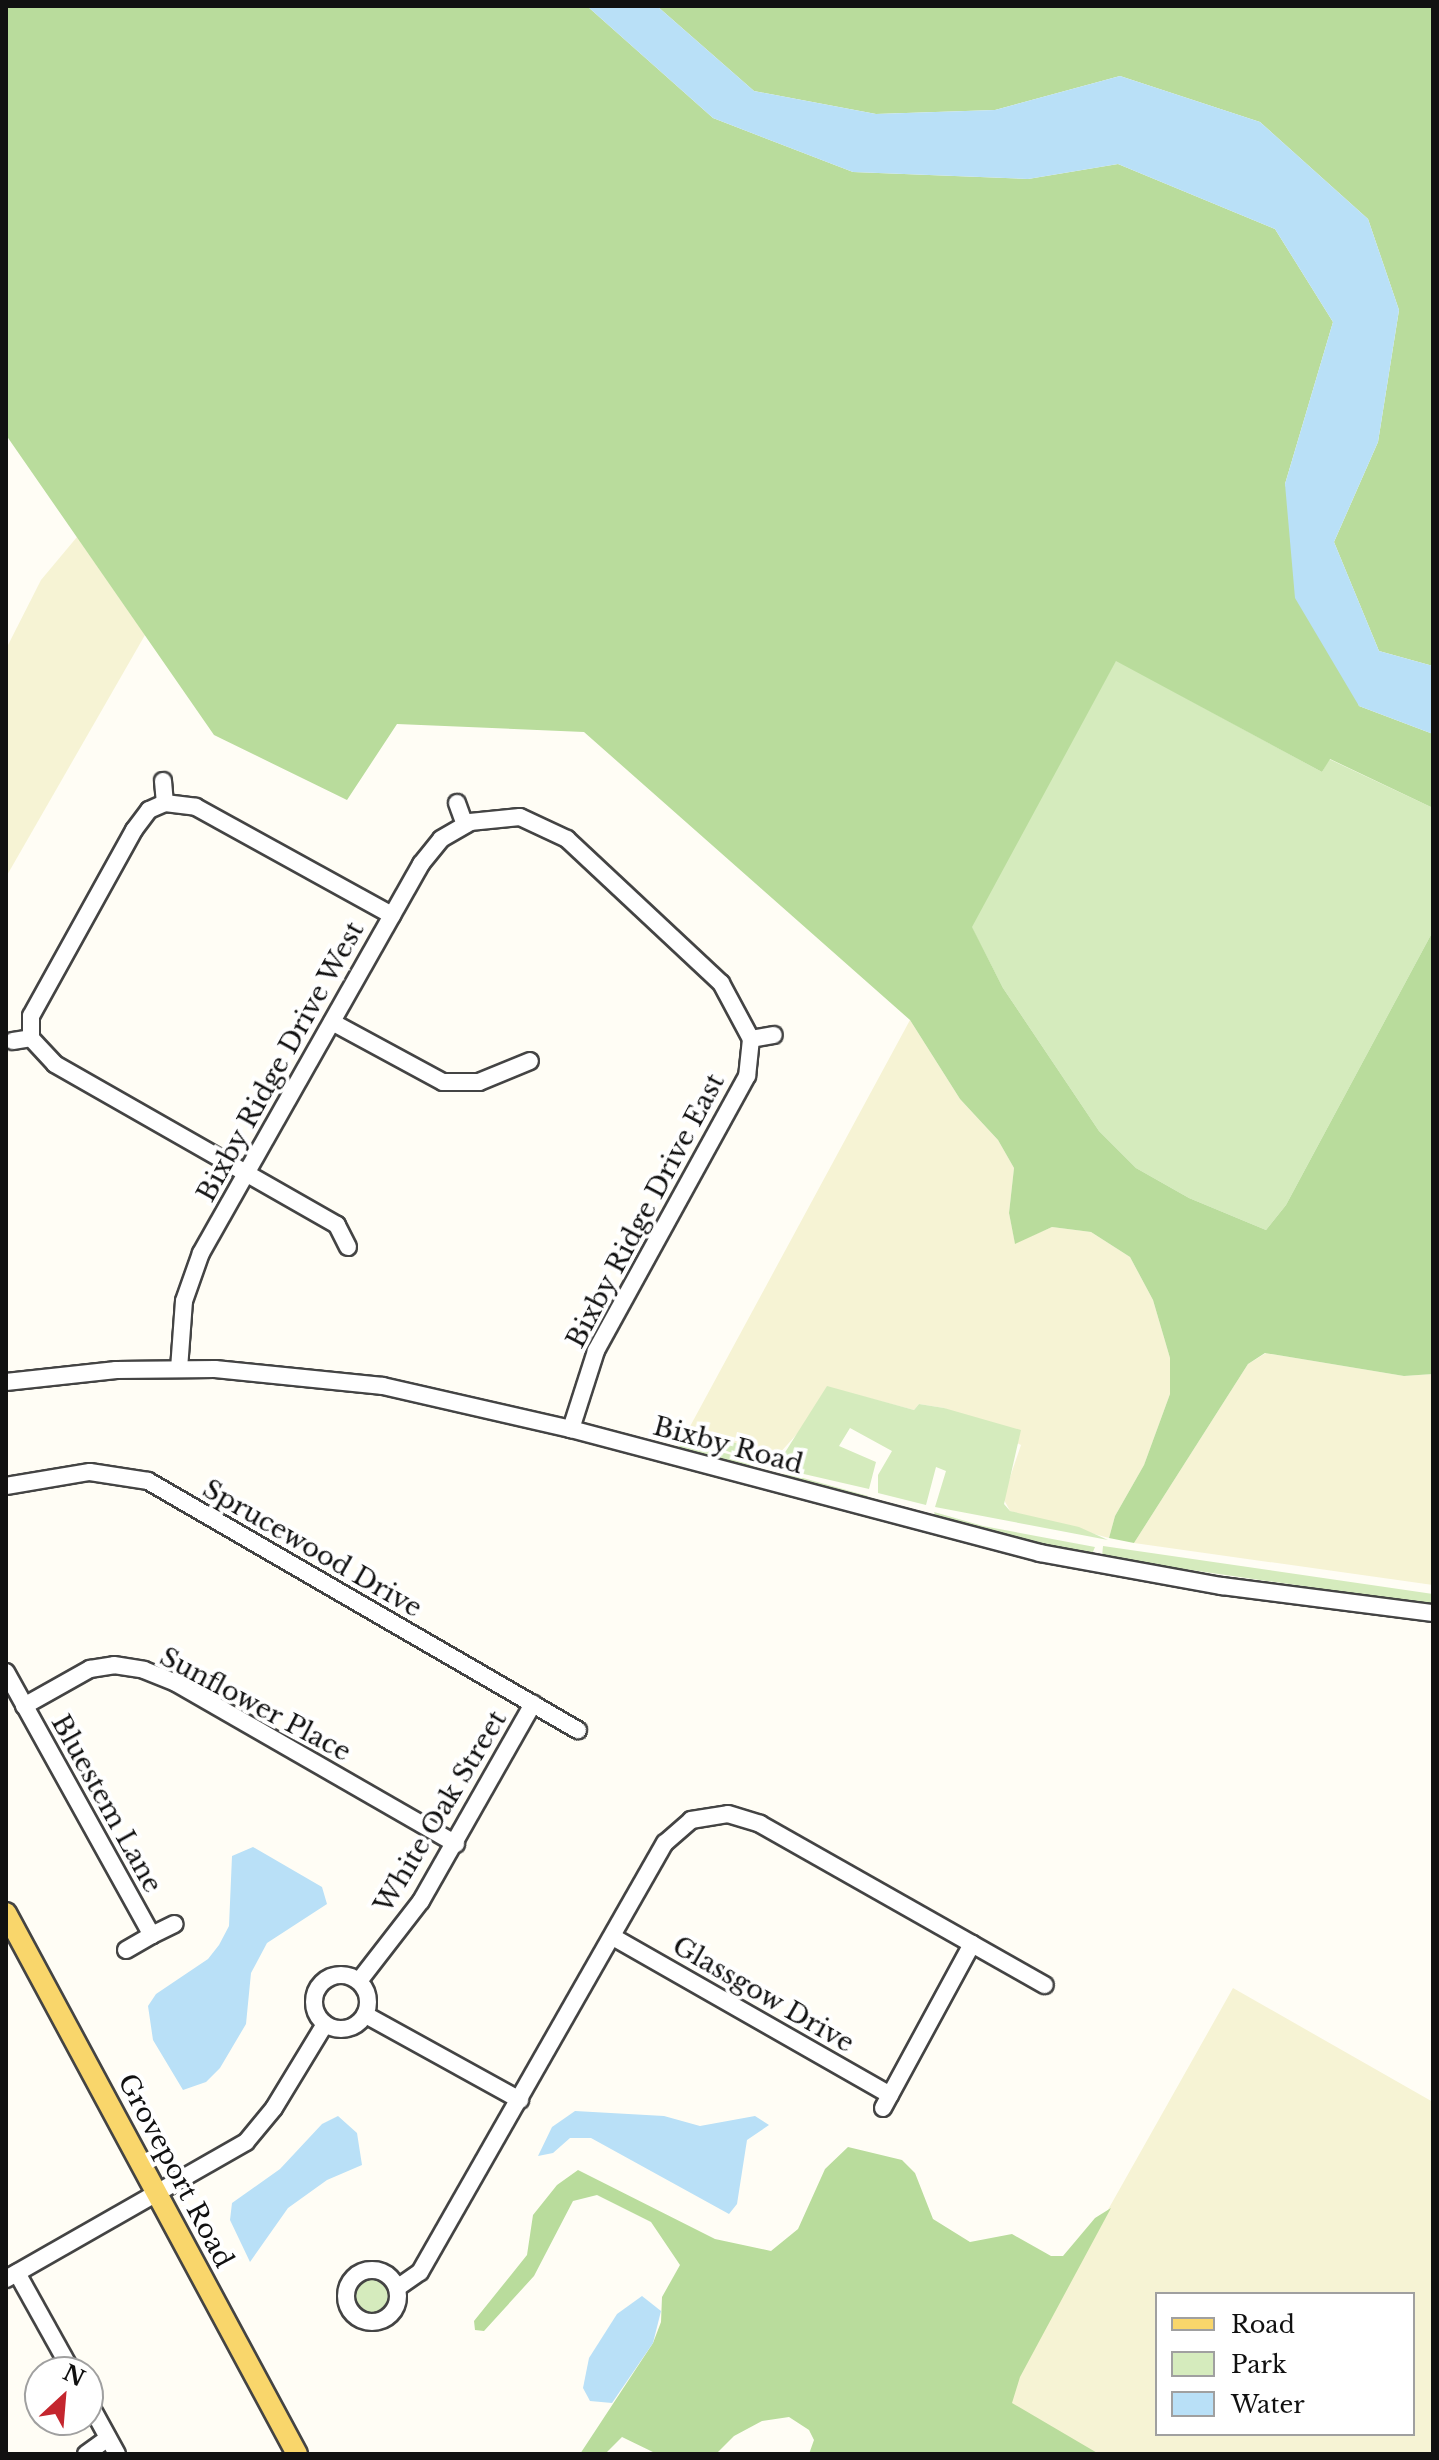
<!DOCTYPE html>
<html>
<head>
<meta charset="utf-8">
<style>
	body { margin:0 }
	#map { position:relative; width:1439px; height:2460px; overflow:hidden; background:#fffdf5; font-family:"Libre Baskerville",serif }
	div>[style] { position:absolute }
	.farmland>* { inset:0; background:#f6f3d4 }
	.green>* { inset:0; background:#d5ebbd }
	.round { border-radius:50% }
	.forest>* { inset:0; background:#b9dc9c }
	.water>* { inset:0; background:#b9e0f7 }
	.roads { filter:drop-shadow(2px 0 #444) drop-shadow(-2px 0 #444) drop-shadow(0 2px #444) drop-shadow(0 -2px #444) }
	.minor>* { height:16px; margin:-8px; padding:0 8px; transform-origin:8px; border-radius:8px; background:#fff }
	.minor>.ring { margin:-8px; padding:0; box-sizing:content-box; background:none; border:16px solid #fff; border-radius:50% }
	.major>* { height:20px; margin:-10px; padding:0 10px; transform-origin:10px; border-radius:10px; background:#f9d66b }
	span { translate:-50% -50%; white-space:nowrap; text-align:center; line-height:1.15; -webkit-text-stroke:8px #fff; paint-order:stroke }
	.street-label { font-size:26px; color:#111 }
	.frame { position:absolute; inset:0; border:8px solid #111; pointer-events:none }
	.legend { position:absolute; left:1155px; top:2292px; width:260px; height:144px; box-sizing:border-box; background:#fff; border:2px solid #a0a0a0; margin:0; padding:10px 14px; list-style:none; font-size:24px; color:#111 }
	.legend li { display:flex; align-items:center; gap:16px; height:40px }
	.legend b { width:40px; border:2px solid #a0a0a0 }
	.north { position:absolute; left:24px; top:2356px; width:80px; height:80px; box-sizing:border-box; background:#fff; border:2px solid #a0a0a0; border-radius:50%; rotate:26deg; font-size:22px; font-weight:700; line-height:32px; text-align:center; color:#111 }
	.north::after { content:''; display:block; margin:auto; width:28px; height:36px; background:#c4262e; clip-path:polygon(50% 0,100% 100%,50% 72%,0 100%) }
</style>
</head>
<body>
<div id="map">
	<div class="farmland">
		<i style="clip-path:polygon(77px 537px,145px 635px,6px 877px,6px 649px,41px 580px)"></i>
		<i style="clip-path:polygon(910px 1020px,960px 1099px,998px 1140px,1014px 1168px,1009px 1213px,1015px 1243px,1052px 1227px,1091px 1232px,1130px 1257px,1153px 1300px,1170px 1358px,1170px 1394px,1144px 1465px,1115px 1516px,1109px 1538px,1010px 1511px,1003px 1498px,1021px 1445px,944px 1408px,919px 1404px,914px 1410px,827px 1387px,807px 1423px,777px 1456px,687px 1432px)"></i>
		<i style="clip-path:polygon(1266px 1353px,1404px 1376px,1433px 1374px,1433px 1585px,1134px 1543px,1248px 1364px)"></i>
		<i style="clip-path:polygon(evenodd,1233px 1988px,1433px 2102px,1433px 2454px,1066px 2454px,994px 2412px,1233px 1988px,1157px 2294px,1413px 2294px,1413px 2434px,1157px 2434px,1157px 2294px)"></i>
	</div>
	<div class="green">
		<i style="clip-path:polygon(1116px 660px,1322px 772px,1329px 759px,1433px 808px,1433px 931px,1286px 1205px,1266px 1230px,1189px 1198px,1136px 1168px,1099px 1131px,1003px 988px,971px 926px)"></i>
		<i style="clip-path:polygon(827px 1386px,914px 1410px,919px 1404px,944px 1408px,1021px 1430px,1004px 1504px,1010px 1511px,1079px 1527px,1108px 1540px,935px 1507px,946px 1471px,936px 1467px,926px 1505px,878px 1493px,878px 1475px,892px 1451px,850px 1428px,839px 1446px,876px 1462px,869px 1489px,769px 1466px,685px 1436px,687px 1432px,784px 1454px)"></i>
		<i style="clip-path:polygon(682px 1442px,732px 1455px,754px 1467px,677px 1450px)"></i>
		<i style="clip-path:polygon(768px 1472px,796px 1476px,868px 1496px,865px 1500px)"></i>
		<i style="clip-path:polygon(934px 1512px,983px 1526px,1095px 1547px,1092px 1554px,1075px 1552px,937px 1519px)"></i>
		<i style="clip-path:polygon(1103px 1546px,1433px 1594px,1433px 1605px,1102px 1557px)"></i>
		<i class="round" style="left:356px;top:2279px;width:36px;height:36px"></i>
	</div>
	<div class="forest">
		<i style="clip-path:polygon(6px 6px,587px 6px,713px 118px,853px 172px,1028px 179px,1118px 164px,1275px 229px,1333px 322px,1285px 484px,1359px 706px,1433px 734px,1433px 808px,1330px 759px,1322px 772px,1116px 661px,972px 927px,1003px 988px,1099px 1131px,1136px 1168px,1189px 1198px,1266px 1230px,1286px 1205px,1433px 931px,1433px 1374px,1404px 1376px,1265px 1353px,1248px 1364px,1134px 1543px,1109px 1538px,1115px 1516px,1144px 1465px,1170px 1394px,1170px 1358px,1153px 1300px,1130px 1257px,1091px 1232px,1052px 1227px,1015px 1244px,1009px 1213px,1014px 1168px,998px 1140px,960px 1099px,910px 1020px,584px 732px,397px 724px,347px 800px,214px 735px,6px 435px)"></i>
		<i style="clip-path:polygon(657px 6px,1433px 6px,1433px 666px,1379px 651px,1334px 542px,1378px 442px,1399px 310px,1368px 219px,1260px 122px,1120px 76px,995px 110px,876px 114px,754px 91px)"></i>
		<i style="clip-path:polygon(848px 2147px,902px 2160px,915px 2173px,933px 2219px,970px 2242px,1012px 2234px,1051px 2256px,1063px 2256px,1095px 2218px,1111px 2208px,1020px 2377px,1012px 2403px,1099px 2454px,809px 2454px,814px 2440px,809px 2430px,789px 2417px,762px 2421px,734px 2436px,716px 2454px,657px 2454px,622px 2437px,605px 2454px,580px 2454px,653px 2343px,661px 2322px,662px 2297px,680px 2265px,651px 2222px,597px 2195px,573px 2201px,534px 2276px,484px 2331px,475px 2330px,474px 2321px,527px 2255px,533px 2215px,557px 2185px,578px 2170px,715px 2239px,771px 2251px,798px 2229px,825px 2169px)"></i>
	</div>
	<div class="water">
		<i style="clip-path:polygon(587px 6px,657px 6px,754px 91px,876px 114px,995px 110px,1120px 76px,1260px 122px,1368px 219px,1399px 310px,1378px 442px,1334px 542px,1379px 651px,1433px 666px,1433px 734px,1359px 706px,1295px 598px,1285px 484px,1333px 322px,1275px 229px,1118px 164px,1028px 179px,853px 172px,713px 118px)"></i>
		<i style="clip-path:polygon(253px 1847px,322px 1887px,327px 1904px,267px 1943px,251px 1973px,246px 2024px,220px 2068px,206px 2082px,183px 2090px,153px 2040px,148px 2006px,156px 1994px,208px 1959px,219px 1945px,229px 1926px,232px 1856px)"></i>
		<i style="clip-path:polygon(575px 2111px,664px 2116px,700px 2126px,755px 2116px,769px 2125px,747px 2140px,737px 2204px,729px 2214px,591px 2138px,570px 2138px,553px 2153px,538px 2156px,552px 2127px)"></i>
		<i style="clip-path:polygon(338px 2116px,357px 2133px,362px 2165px,327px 2180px,288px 2208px,250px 2262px,230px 2220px,232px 2203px,280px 2169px,322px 2124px)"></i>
		<i style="clip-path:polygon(642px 2296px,661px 2311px,653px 2343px,612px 2403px,590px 2401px,583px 2388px,589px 2358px,617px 2314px)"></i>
	</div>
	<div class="roads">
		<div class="minor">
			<i style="left:163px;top:781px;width:22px;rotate:85deg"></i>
			<i style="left:457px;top:803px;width:23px;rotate:70deg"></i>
			<i style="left:332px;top:1022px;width:126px;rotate:28.4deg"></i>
			<i style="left:443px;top:1082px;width:36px"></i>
			<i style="left:479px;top:1082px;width:55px;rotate:-22.4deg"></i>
			<i style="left:751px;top:1039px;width:23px;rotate:-10deg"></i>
			<i style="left:13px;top:1041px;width:18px;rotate:-9deg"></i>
			<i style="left:348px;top:1247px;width:25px;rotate:-117deg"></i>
			<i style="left:337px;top:1225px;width:325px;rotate:-150.3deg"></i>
			<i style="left:55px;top:1064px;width:35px;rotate:-133deg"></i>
			<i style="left:31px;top:1038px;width:22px;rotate:-90deg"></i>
			<i style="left:31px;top:1016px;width:213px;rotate:-61deg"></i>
			<i style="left:134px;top:830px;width:25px;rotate:-53deg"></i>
			<i style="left:149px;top:810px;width:17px;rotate:-24deg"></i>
			<i style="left:165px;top:803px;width:31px;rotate:7deg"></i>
			<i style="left:196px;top:807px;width:224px;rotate:28.9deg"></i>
			<i style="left:179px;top:1369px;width:68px;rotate:-85.8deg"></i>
			<i style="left:184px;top:1301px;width:51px;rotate:-70.5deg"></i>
			<i style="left:201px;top:1253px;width:447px;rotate:-60.5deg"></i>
			<i style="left:421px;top:864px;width:32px;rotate:-51deg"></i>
			<i style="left:441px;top:839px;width:34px;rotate:-30deg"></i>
			<i style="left:470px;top:822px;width:50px;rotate:-5.7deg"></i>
			<i style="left:520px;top:817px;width:52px;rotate:25.1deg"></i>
			<i style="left:567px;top:839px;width:211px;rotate:43.1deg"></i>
			<i style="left:721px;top:983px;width:64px;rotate:61.8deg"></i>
			<i style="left:751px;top:1039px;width:37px;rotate:96deg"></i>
			<i style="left:747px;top:1076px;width:314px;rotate:118.8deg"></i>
			<i style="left:596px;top:1351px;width:82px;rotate:107.8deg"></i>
			<i style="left:6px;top:1382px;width:111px;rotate:-6.2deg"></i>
			<i style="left:116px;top:1370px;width:99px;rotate:-0.6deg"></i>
			<i style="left:215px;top:1369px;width:169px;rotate:5.8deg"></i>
			<i style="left:383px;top:1386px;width:193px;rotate:12.9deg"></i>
			<i style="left:571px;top:1429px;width:485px;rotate:14.8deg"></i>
			<i style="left:1040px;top:1553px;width:185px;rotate:10.3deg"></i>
			<i style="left:1222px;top:1586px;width:213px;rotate:7.3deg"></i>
			<i style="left:6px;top:1486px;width:85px;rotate:-9.5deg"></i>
			<i style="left:90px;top:1472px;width:59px;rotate:8.8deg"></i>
			<i style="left:148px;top:1481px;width:497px;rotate:30.1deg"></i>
			<i style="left:6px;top:1672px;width:301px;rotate:61deg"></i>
			<i style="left:152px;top:1935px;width:25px;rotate:-26deg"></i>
			<i style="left:24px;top:1706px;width:76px;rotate:-29.3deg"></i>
			<i style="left:90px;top:1669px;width:24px;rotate:-9deg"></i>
			<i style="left:114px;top:1665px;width:30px;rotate:9deg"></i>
			<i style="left:144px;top:1670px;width:35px;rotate:22deg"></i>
			<i style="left:176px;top:1683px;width:323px;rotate:29.9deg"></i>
			<i style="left:613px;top:1937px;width:319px;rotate:29.7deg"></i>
			<i style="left:126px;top:1950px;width:30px;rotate:-30deg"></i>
			<i class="ring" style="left:314px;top:1975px;width:38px;height:38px"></i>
			<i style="left:359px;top:1981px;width:101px;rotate:-52.2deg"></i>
			<i style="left:421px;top:1901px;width:227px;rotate:-60.4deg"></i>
			<i style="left:366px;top:2015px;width:176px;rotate:28.9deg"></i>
			<i style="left:883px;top:2108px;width:187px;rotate:-61.5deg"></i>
			<i class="ring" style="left:346px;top:2270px;width:36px;height:36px"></i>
			<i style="left:17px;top:2273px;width:113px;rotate:60.9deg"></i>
			<i style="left:6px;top:2279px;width:276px;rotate:-29.7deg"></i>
			<i style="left:246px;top:2142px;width:44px;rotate:-50.5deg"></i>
			<i style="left:274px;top:2108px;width:98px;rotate:-58.7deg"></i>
			<i style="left:397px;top:2288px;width:28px;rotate:-35deg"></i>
			<i style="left:420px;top:2272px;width:494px;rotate:-60.3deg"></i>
			<i style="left:665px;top:1843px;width:35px;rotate:-41deg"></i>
			<i style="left:691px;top:1820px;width:37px;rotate:-9deg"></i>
			<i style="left:728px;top:1814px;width:34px;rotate:17deg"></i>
			<i style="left:760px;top:1824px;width:327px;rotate:29.5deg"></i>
			<i style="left:88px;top:2401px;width:60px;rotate:61.3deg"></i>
			<i style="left:86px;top:2454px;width:27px;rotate:-36deg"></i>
		</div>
		<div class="major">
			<i style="left:6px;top:1913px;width:614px;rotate:61.72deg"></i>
		</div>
	</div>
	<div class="street-label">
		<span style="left:281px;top:1062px;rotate:-61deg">Bixby Ridge Drive West</span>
		<span style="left:646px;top:1211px;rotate:-62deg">Bixby Ridge Drive East</span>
		<span style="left:728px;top:1446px;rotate:15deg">Bixby Road</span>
		<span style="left:312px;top:1549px;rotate:30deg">Sprucewood Drive</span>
		<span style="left:255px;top:1705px;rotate:28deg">Sunflower Place</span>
		<span style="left:106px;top:1804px;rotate:61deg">Bluestem Lane</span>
		<span style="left:441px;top:1812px;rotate:-59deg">White Oak Street</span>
		<span style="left:763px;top:1995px;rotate:30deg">Glassgow Drive</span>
		<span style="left:175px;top:2171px;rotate:62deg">Groveport Road</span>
	</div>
	<div class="frame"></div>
	<ul class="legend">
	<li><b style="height:10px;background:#f9d66b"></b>Road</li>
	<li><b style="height:22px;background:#d5ebbd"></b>Park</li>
	<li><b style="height:22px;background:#b9e0f7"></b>Water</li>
	</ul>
	<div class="north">N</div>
</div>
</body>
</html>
